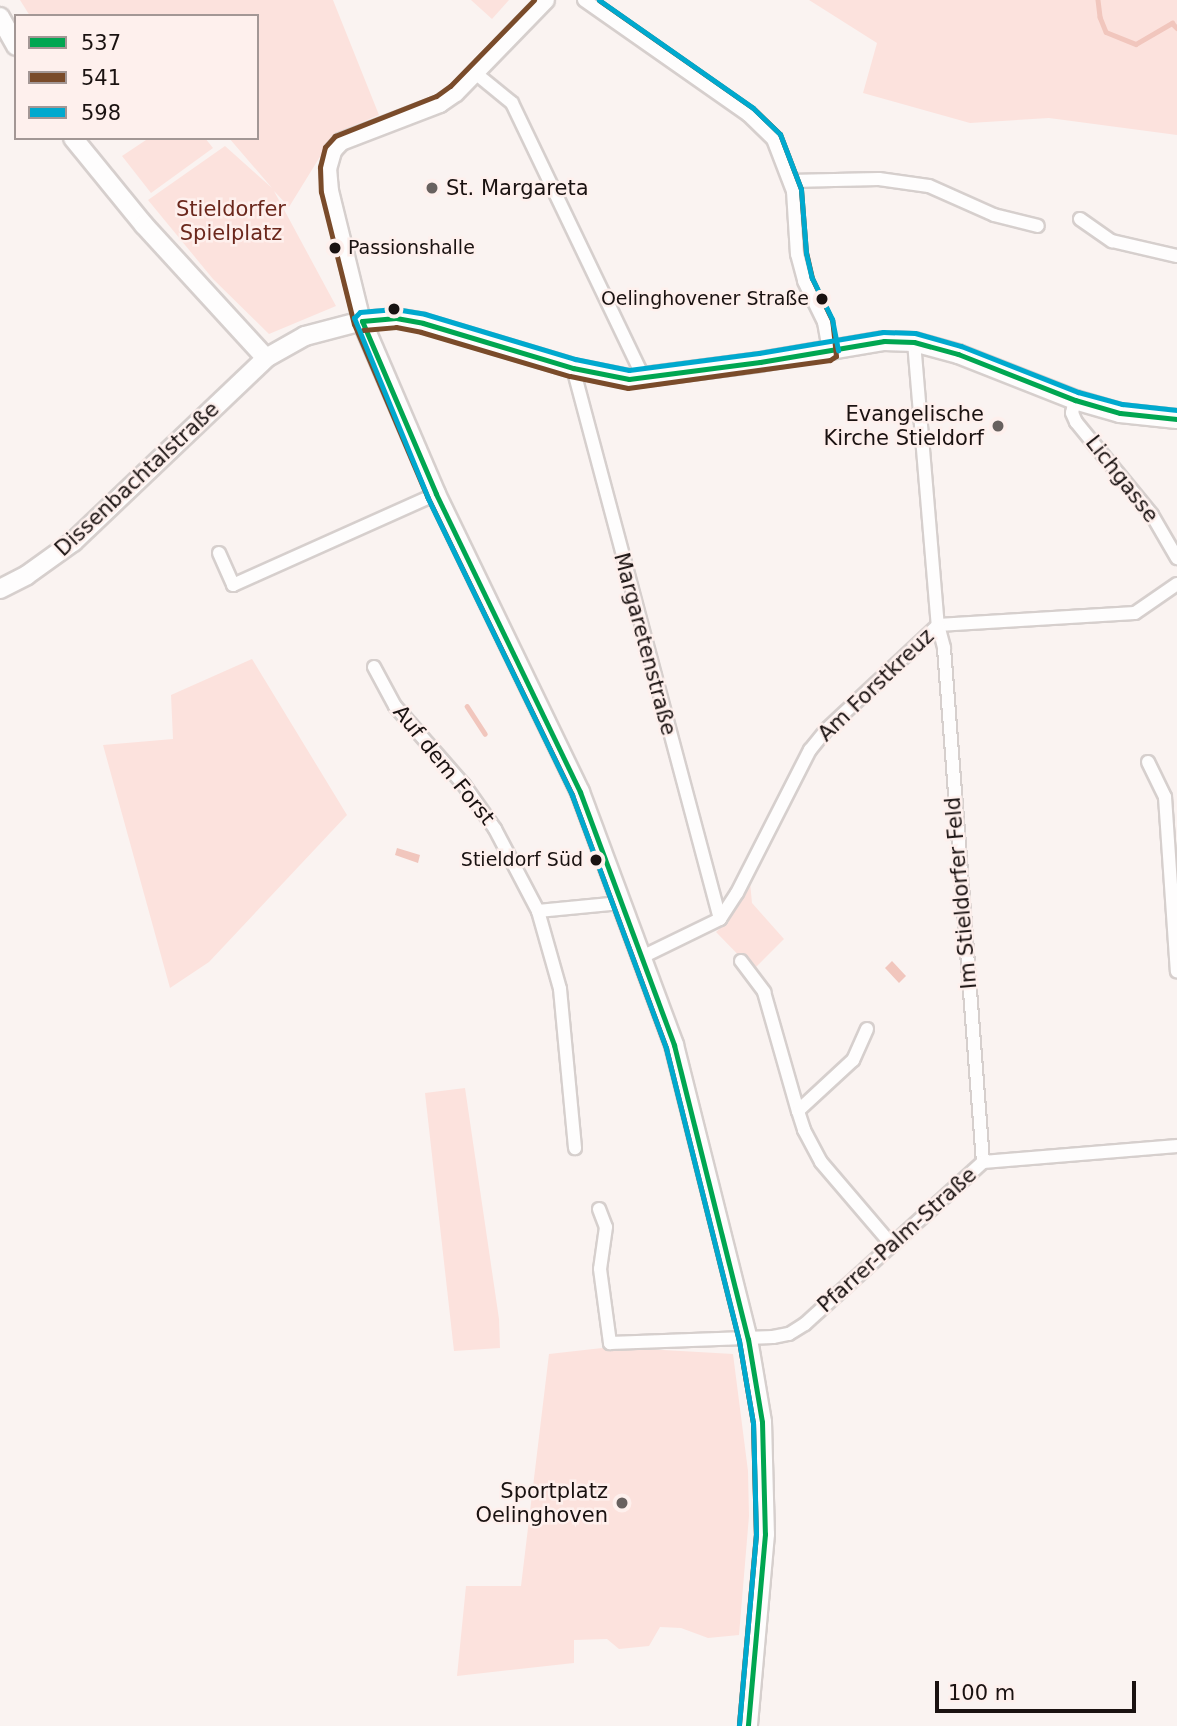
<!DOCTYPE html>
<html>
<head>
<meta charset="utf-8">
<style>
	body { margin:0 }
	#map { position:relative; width:1177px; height:1726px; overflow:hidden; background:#faf3f1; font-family:"DejaVu Sans",sans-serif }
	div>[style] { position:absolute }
	.green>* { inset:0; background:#fce2dd }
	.water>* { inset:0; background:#f1c6bd }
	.stream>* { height:4.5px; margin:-2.25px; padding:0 2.25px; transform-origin:2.25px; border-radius:2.25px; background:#f1c6bd }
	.roads { filter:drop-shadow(2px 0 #d6cfcd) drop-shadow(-2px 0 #d6cfcd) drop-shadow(0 2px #d6cfcd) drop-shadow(0 -2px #d6cfcd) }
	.minor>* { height:12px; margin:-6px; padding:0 6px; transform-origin:6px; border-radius:6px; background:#fefdfd }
	.tertiary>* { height:16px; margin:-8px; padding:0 8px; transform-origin:8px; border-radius:8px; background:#fefdfd }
	.secondary>* { height:18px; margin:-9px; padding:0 9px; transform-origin:9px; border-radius:9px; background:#fefdfd }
	.bus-1>* { height:5px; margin:-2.5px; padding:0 2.5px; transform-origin:2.5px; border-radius:2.5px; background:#00a651 }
	.bus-2>* { height:5px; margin:-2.5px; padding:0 2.5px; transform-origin:2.5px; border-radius:2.5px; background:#7a4b2a }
	.bus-3>* { height:5px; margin:-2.5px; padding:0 2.5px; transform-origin:2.5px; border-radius:2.5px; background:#00a9ce }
	.dots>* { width:19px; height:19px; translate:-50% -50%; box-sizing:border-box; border:4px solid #fef0ed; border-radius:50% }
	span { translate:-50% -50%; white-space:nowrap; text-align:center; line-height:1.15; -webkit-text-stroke:5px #fef0ed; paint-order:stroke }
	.bus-label { font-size:19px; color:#1a1211 }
	.left { translate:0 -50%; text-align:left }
	.right { translate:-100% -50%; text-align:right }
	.poi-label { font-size:21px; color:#1a1211 }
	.park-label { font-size:21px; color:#6b271c }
	.street-label { font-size:21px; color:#1a1211 }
	.legend { position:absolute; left:14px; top:14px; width:245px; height:126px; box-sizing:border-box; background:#fef0ed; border:2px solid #a39795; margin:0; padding:9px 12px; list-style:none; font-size:21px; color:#1a1211 }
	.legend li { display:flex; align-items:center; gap:14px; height:35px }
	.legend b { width:35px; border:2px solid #a39795 }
	.scale { position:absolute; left:935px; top:1681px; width:201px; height:32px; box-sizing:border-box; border:4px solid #1a1211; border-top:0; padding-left:9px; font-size:21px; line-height:24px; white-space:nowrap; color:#1a1211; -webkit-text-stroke:5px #fef0ed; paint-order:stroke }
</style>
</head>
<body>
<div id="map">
	<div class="green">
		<i style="clip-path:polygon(20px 0,333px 0,379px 115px,334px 134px,289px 207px,274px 191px,336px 306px,269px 334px,213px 279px,148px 200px,225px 146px,272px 188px,229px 138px,257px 138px,257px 16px,30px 16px)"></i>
		<i style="clip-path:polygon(471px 0,509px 0,492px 19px)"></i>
		<i style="clip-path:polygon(809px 0,1177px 0,1177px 135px,1049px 118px,970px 123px,863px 93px,877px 43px)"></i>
		<i style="clip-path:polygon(149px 138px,205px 138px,213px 148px,151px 193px,122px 156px)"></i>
		<i style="clip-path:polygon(252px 659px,347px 815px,209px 962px,170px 988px,103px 745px,173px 739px,171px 695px)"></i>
		<i style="clip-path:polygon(750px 882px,752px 903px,784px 939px,753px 970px,716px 932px,727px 922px)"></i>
		<i style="clip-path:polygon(465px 1088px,499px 1319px,500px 1348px,454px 1351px,425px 1093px)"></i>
		<i style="clip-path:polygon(611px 1347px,733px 1354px,748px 1471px,749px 1516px,739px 1635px,708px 1638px,681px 1628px,660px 1627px,649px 1646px,619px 1649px,607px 1639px,574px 1640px,574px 1663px,457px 1676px,466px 1586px,521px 1586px,549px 1354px)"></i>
	</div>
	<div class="water">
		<i style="clip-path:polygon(397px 848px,420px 855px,418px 863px,395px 855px)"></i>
		<i style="clip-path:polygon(892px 961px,906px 976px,899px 983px,885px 968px)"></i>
	</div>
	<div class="stream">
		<i style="left:1098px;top:0;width:17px;rotate:83deg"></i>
		<i style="left:1100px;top:17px;width:16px;rotate:68deg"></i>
		<i style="left:1106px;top:32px;width:32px;rotate:22deg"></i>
		<i style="left:1136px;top:44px;width:42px;rotate:-30.3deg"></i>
		<i style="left:1172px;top:23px;width:7px;rotate:45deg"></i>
		<i style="left:467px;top:706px;width:33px;rotate:57deg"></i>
	</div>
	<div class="roads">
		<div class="minor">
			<i style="left:584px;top:0;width:200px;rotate:35deg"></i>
			<i style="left:748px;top:115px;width:35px;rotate:44deg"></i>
			<i style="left:773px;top:139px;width:56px;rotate:69deg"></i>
			<i style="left:793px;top:191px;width:63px;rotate:86.4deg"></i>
			<i style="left:797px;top:254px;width:28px;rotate:75deg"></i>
			<i style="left:804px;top:281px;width:46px;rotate:64deg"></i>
			<i style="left:824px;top:322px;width:29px;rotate:80deg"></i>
			<i style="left:474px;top:72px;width:49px;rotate:39.2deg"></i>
			<i style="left:512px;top:103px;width:306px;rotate:64.4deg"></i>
			<i style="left:790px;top:181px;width:89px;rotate:-1.3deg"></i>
			<i style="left:879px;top:179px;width:50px;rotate:8deg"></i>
			<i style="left:929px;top:186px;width:71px;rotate:24deg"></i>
			<i style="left:994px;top:215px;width:45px;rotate:14deg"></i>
			<i style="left:1080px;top:219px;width:39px;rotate:35deg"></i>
			<i style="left:1112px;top:241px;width:67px;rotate:13deg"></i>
			<i style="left:914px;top:342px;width:284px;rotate:85.2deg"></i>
			<i style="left:938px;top:625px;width:24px;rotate:75deg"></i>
			<i style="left:944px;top:648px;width:515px;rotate:85.66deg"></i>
			<i style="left:573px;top:368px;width:570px;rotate:75.06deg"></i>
			<i style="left:1075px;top:400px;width:13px;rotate:103deg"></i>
			<i style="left:1072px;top:413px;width:10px;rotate:66deg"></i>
			<i style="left:1076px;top:422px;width:120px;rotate:50.7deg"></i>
			<i style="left:1152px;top:515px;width:50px;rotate:59.8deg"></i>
			<i style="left:219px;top:553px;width:35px;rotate:66deg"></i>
			<i style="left:233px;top:585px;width:222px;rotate:-24.1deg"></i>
			<i style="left:938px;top:625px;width:197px;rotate:-3.5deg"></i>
			<i style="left:1135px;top:613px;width:51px;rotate:-34.6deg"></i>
			<i style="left:374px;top:667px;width:44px;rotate:61.7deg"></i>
			<i style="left:395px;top:706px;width:105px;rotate:48.9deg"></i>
			<i style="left:464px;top:785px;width:54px;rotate:54.8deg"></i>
			<i style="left:495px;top:829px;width:93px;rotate:62.3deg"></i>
			<i style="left:538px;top:911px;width:81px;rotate:74.2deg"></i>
			<i style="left:560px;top:989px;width:160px;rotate:84.6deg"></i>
			<i style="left:1148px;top:762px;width:39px;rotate:64deg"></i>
			<i style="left:1165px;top:797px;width:175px;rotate:86.1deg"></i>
			<i style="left:538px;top:911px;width:83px;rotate:-5.5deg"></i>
			<i style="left:642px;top:957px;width:87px;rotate:-26deg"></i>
			<i style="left:720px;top:919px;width:31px;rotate:-57deg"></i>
			<i style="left:737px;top:893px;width:161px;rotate:-63deg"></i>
			<i style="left:810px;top:750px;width:27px;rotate:-51deg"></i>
			<i style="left:827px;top:729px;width:152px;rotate:-43.1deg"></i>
			<i style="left:741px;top:961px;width:39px;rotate:53deg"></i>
			<i style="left:764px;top:992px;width:124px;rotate:74.1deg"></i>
			<i style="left:867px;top:1029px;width:34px;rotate:114deg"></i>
			<i style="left:853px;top:1060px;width:75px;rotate:137.2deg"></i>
			<i style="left:798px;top:1111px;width:20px;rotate:72deg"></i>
			<i style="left:804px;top:1130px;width:36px;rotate:62deg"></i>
			<i style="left:821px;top:1162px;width:108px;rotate:49.5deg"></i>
			<i style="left:599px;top:1209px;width:19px;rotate:69deg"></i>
			<i style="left:606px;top:1227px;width:42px;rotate:98.1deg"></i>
			<i style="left:600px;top:1269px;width:75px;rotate:82.3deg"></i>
			<i style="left:610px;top:1343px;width:163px;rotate:-2.1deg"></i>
			<i style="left:773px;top:1337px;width:16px;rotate:-11deg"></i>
			<i style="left:789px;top:1334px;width:19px;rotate:-32deg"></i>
			<i style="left:805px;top:1324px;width:241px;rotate:-42.3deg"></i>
			<i style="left:983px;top:1162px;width:195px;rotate:-4.7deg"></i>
		</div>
		<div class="tertiary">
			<i style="left:362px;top:321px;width:134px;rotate:-103.8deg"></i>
			<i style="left:330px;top:191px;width:22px;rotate:-95deg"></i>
			<i style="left:328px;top:169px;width:19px;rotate:-74deg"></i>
			<i style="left:333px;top:151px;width:12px;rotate:-48deg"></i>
			<i style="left:341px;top:142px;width:106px;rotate:-21deg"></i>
			<i style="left:440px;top:104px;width:19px;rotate:-35deg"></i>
			<i style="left:456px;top:93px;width:129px;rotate:-45.9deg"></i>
		</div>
		<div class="secondary">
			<i style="left:0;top:17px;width:33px;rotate:61deg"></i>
			<i style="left:73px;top:138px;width:112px;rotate:50.8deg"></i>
			<i style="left:144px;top:225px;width:180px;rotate:47.5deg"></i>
			<i style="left:362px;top:321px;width:188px;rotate:66.8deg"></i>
			<i style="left:436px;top:494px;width:331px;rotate:64.2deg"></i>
			<i style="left:580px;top:792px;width:270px;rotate:69.6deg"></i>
			<i style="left:674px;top:1045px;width:303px;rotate:75.9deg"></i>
			<i style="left:748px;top:1339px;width:84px;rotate:80.4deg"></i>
			<i style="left:762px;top:1422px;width:112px;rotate:88.5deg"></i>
			<i style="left:765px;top:1534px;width:193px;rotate:95.1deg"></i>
			<i style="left:0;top:589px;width:30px;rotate:-27deg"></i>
			<i style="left:27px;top:575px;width:57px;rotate:-35.7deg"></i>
			<i style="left:73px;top:542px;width:267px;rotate:-43.6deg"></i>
			<i style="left:266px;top:358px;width:45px;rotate:-29.4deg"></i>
			<i style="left:305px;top:336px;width:59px;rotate:-14.7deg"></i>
			<i style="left:362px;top:321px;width:34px;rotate:-5deg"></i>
			<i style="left:396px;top:318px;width:27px;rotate:10deg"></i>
			<i style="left:423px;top:323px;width:157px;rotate:16.7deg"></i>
			<i style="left:573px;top:368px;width:57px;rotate:11.1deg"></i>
			<i style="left:629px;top:379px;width:132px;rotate:-7.4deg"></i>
			<i style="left:760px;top:362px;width:126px;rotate:-9.6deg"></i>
			<i style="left:884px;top:341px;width:30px;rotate:2deg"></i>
			<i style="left:914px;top:342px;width:46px;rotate:15.3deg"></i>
			<i style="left:958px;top:354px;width:126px;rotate:21.5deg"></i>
			<i style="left:1075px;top:400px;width:47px;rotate:16.1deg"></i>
			<i style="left:1120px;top:413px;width:57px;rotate:6deg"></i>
		</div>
	</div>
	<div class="bus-1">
		<i style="left:362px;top:321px;width:188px;rotate:66.8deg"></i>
		<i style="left:436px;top:494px;width:331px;rotate:64.2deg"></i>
		<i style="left:580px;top:792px;width:270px;rotate:69.6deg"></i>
		<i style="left:674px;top:1045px;width:303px;rotate:75.9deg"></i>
		<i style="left:748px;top:1339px;width:84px;rotate:80.4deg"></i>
		<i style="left:762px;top:1422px;width:112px;rotate:88.5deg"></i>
		<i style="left:765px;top:1534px;width:193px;rotate:95.1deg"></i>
		<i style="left:362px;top:321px;width:34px;rotate:-5deg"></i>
		<i style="left:396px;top:318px;width:27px;rotate:10deg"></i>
		<i style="left:423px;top:323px;width:157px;rotate:16.7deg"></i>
		<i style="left:573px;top:368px;width:57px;rotate:11.1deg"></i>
		<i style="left:629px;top:379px;width:132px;rotate:-7.4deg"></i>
		<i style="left:760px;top:362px;width:126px;rotate:-9.6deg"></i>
		<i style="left:884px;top:341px;width:30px;rotate:2deg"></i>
		<i style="left:914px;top:342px;width:46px;rotate:15.3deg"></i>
		<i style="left:958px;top:354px;width:126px;rotate:21.5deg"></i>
		<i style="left:1075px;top:400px;width:47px;rotate:16.1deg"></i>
		<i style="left:1120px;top:413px;width:57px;rotate:6deg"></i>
	</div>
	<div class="bus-2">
		<i style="left:534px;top:0;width:120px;rotate:134.3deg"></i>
		<i style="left:450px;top:86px;width:17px;rotate:144deg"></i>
		<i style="left:436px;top:96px;width:109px;rotate:158.4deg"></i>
		<i style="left:335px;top:136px;width:15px;rotate:132deg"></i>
		<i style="left:325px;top:147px;width:21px;rotate:104deg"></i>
		<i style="left:320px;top:167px;width:25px;rotate:88deg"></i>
		<i style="left:321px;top:192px;width:136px;rotate:76deg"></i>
		<i style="left:354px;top:324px;width:189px;rotate:67deg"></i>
		<i style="left:428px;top:498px;width:330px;rotate:64.1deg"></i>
		<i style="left:572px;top:795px;width:270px;rotate:69.6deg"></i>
		<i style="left:666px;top:1048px;width:302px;rotate:76deg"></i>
		<i style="left:739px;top:1341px;width:83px;rotate:80.3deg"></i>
		<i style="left:753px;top:1423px;width:111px;rotate:88.5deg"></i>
		<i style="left:756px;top:1534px;width:192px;rotate:95.1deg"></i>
		<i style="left:363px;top:330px;width:33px;rotate:-5deg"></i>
		<i style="left:396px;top:327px;width:25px;rotate:11deg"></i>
		<i style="left:421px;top:332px;width:155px;rotate:16.5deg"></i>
		<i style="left:570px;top:376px;width:59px;rotate:11.7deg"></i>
		<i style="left:628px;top:388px;width:204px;rotate:-7.9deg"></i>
		<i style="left:830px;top:360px;width:7px;rotate:-34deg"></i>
		<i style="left:836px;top:356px;width:36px;rotate:-96deg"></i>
		<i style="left:832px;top:320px;width:47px;rotate:-115.5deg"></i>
		<i style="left:812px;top:278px;width:26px;rotate:-103deg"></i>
		<i style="left:806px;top:253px;width:64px;rotate:-94.5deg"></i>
		<i style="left:801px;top:189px;width:59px;rotate:-110.9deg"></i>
		<i style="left:780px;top:134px;width:37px;rotate:-136deg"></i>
		<i style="left:753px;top:108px;width:188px;rotate:-145deg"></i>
	</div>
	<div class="bus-3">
		<i style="left:599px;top:0;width:188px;rotate:35deg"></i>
		<i style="left:753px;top:108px;width:37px;rotate:44deg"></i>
		<i style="left:780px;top:134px;width:59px;rotate:69.1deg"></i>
		<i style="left:801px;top:189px;width:64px;rotate:85.5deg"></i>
		<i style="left:806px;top:253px;width:26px;rotate:77deg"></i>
		<i style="left:812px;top:278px;width:46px;rotate:64deg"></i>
		<i style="left:832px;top:319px;width:32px;rotate:79deg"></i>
		<i style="left:739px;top:1725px;width:192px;rotate:-84.9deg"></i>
		<i style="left:756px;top:1534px;width:111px;rotate:-91.5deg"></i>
		<i style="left:753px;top:1423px;width:83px;rotate:-99.7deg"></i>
		<i style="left:739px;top:1341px;width:302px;rotate:-104deg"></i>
		<i style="left:666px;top:1048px;width:270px;rotate:-110.4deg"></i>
		<i style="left:572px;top:795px;width:330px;rotate:-115.9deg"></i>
		<i style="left:428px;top:498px;width:195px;rotate:-112.3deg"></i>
		<i style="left:354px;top:318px;width:8px;rotate:-45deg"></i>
		<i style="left:360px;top:312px;width:35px;rotate:-5deg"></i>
		<i style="left:395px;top:309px;width:30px;rotate:9deg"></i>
		<i style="left:425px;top:314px;width:157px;rotate:16.7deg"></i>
		<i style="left:575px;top:359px;width:55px;rotate:11.5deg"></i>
		<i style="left:629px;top:370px;width:131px;rotate:-7.5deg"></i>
		<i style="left:759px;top:353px;width:126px;rotate:-9.6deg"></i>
		<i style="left:883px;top:332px;width:32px;rotate:2deg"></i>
		<i style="left:915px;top:333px;width:48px;rotate:15.8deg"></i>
		<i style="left:961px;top:346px;width:126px;rotate:21.5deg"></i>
		<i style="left:1078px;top:392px;width:46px;rotate:15.3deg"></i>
		<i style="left:1122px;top:404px;width:55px;rotate:6.2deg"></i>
	</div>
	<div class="dots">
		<i style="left:432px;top:188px;background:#68615f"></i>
		<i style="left:335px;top:248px;background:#1a1211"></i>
		<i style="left:822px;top:299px;background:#1a1211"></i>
		<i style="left:394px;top:309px;background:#1a1211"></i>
		<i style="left:998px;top:426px;background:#68615f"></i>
		<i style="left:596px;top:860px;background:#1a1211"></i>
		<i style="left:622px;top:1503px;background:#68615f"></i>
	</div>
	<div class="bus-label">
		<span class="left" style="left:348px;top:248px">Passionshalle</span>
		<span class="right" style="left:809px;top:299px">Oelinghovener Straße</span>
		<span class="right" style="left:583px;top:860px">Stieldorf Süd</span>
	</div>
	<div class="poi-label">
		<span class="left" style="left:446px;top:188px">St. Margareta</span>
		<span class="right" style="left:984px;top:426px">Evangelische<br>Kirche Stieldorf</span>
		<span class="right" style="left:608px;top:1503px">Sportplatz<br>Oelinghoven</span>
	</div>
	<div class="park-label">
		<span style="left:231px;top:221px">Stieldorfer<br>Spielplatz</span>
	</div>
	<div class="street-label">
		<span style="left:137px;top:479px;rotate:-43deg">Dissenbachtalstraße</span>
		<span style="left:1122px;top:479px;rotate:52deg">Lichgasse</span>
		<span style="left:645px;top:644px;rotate:75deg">Margaretenstraße</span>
		<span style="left:876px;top:685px;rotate:-44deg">Am Forstkreuz</span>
		<span style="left:444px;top:765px;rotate:51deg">Auf dem Forst</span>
		<span style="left:961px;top:893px;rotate:-95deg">Im Stieldorfer Feld</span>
		<span style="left:897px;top:1240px;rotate:-42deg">Pfarrer-Palm-Straße</span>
	</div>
	<ul class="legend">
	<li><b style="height:9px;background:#00a651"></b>537</li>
	<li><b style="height:9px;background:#7a4b2a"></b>541</li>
	<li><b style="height:9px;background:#00a9ce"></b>598</li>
	</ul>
	<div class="scale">100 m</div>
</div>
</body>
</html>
